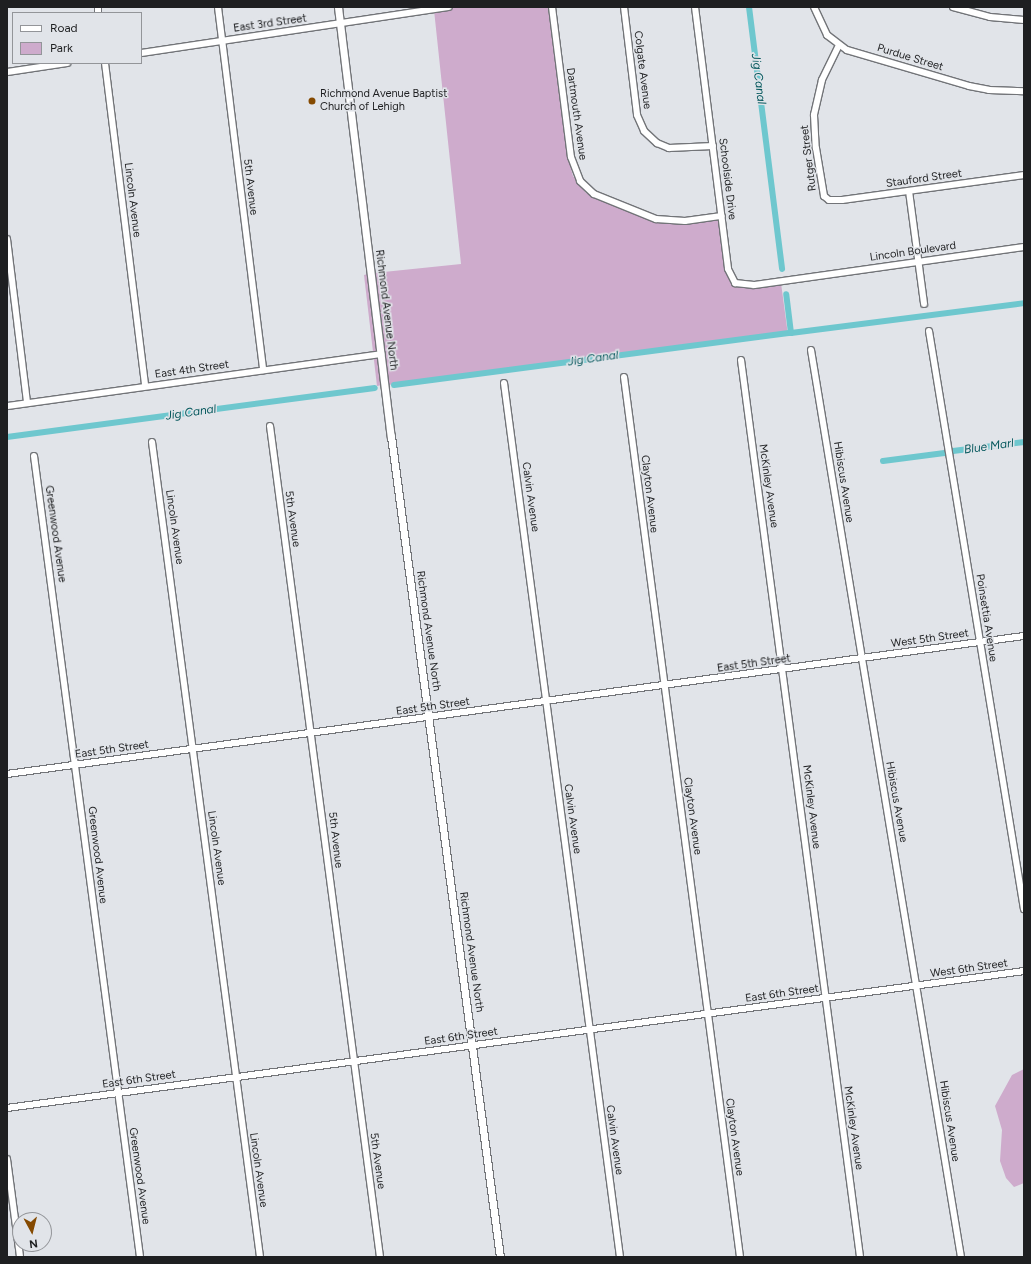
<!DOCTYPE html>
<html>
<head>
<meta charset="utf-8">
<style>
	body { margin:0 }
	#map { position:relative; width:1031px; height:1264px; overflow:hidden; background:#e1e4e9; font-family:Figtree,sans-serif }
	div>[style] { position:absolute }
	.green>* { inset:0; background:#ceabcc }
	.canal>* { height:6px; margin:-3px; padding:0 3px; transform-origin:3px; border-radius:3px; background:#6ec7ce }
	.roads { filter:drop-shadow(1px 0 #727478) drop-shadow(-1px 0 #727478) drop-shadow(0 1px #727478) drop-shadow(0 -1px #727478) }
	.minor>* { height:6px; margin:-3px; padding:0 3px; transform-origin:3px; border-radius:3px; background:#fff }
	.tertiary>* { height:7px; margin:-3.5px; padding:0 3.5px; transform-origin:3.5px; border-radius:3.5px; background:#fff }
	.dots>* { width:11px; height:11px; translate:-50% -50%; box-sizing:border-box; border:2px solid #e1e4e9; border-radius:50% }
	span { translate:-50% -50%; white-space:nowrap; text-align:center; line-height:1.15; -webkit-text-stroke:3px #e1e4e9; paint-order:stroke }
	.street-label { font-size:11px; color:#1e1f21 }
	.poi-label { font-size:11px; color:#1e1f21 }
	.left { translate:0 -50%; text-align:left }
	.water-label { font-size:12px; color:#06585d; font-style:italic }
	.frame { position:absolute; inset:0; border:8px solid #1e1f21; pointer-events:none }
	.legend { position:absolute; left:12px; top:12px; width:130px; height:52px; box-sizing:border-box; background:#e1e4e9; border:1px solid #939599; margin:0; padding:5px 7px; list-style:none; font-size:12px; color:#1e1f21 }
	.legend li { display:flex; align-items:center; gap:8px; height:20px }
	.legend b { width:20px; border:1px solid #939599 }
	.north { position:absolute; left:12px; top:1212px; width:40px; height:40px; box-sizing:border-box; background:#e1e4e9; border:1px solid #939599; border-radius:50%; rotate:173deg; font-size:11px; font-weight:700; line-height:16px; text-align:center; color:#1e1f21 }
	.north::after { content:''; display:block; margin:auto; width:14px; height:18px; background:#854a01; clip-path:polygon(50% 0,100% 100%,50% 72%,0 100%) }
</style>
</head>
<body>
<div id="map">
	<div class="green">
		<i style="clip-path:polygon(450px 7px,548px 7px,567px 155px,573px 176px,586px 193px,646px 219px,683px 224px,719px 220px,730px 281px,738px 287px,745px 288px,781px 283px,788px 335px,388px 385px,374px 273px,461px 264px,434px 10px)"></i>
		<i style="clip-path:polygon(368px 274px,382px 385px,377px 386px,364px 275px)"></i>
		<i style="clip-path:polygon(1024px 1069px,1024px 1183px,1014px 1187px,1006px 1178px,1000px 1161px,1002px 1130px,995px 1106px,1012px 1075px)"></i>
	</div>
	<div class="canal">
		<i style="left:749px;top:7px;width:264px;rotate:82.8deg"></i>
		<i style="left:791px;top:333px;width:235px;rotate:-7.3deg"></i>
		<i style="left:394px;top:385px;width:400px;rotate:-7.5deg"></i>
		<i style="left:791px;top:333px;width:39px;rotate:-97deg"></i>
		<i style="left:7px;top:437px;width:371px;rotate:-7.6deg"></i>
		<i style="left:953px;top:451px;width:72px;rotate:-7.2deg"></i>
		<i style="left:883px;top:461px;width:62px;rotate:-7.5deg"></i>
	</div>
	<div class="roads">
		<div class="minor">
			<i style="left:98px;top:7px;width:6px;rotate:90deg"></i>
			<i style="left:218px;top:7px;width:366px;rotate:82.9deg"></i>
			<i style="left:552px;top:7px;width:151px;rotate:82.8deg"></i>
			<i style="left:571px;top:157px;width:26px;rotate:69deg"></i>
			<i style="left:580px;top:181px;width:19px;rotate:43deg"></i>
			<i style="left:594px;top:194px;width:67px;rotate:22deg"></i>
			<i style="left:656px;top:219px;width:29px;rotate:4deg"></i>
			<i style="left:685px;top:221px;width:37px;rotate:-8deg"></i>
			<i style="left:624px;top:7px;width:109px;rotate:83.1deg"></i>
			<i style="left:637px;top:115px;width:17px;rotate:66deg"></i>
			<i style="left:644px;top:131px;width:18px;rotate:43deg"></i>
			<i style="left:657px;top:143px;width:13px;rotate:23deg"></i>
			<i style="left:669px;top:148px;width:44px;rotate:-2.6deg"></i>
			<i style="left:695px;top:7px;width:264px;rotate:82.8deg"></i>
			<i style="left:728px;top:269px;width:16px;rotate:63deg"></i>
			<i style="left:735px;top:283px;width:19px;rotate:6deg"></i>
			<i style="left:754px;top:285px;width:273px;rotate:-8deg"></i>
			<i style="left:814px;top:7px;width:31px;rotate:65deg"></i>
			<i style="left:827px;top:35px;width:25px;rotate:37deg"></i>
			<i style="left:847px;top:50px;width:127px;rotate:16.4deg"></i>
			<i style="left:969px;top:86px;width:20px;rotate:11deg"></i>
			<i style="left:989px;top:90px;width:35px;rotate:2deg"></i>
			<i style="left:953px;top:7px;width:38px;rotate:15deg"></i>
			<i style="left:990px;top:17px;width:34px;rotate:5deg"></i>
			<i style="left:839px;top:45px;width:39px;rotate:116deg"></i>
			<i style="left:822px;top:80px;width:36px;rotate:103deg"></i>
			<i style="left:814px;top:115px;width:33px;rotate:87deg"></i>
			<i style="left:816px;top:148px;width:49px;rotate:80.5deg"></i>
			<i style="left:824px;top:196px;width:6px;rotate:39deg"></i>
			<i style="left:829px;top:200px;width:13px"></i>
			<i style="left:842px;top:200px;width:184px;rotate:-7.8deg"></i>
			<i style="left:141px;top:53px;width:311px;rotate:-8.5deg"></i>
			<i style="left:105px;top:63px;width:325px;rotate:82.9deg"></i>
			<i style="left:7px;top:72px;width:61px;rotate:-8.5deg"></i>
			<i style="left:909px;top:191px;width:114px;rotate:82.4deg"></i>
			<i style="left:7px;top:239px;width:165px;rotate:83deg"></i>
			<i style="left:929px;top:331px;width:586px;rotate:80.67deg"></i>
			<i style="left:811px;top:350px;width:919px;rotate:80.61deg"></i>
			<i style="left:741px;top:360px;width:905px;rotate:82.44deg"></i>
			<i style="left:624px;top:377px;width:888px;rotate:82.49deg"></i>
			<i style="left:504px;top:383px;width:882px;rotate:82.44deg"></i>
			<i style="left:7px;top:406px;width:378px;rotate:-7.9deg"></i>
			<i style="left:270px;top:426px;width:838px;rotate:82.46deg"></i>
			<i style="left:152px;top:442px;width:822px;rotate:82.45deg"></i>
			<i style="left:34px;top:456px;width:808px;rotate:82.46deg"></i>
			<i style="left:7px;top:774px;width:1026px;rotate:-7.73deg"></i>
			<i style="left:7px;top:1108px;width:1026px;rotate:-7.67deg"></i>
			<i style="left:7px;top:1159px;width:99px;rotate:82.4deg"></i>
		</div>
		<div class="tertiary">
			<i style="left:338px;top:7px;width:432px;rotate:83deg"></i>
			<i style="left:391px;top:436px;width:828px;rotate:82.44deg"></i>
		</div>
	</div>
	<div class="dots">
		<i style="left:312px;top:101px;background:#854a01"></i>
	</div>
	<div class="street-label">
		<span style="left:270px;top:24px;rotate:-8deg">East 3rd Street</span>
		<span style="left:910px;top:58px;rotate:17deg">Purdue Street</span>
		<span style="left:642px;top:70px;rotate:83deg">Colgate Avenue</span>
		<span style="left:576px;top:114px;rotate:82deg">Dartmouth Avenue</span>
		<span style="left:809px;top:158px;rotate:-97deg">Rutger Street</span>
		<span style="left:727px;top:179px;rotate:83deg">Schoolside Drive</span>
		<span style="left:924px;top:179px;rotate:-8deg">Stauford Street</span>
		<span style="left:250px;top:187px;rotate:83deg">5th Avenue</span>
		<span style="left:132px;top:200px;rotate:83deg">Lincoln Avenue</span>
		<span style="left:913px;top:252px;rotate:-8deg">Lincoln Boulevard</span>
		<span style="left:386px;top:310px;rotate:83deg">Richmond Avenue North</span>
		<span style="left:192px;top:370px;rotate:-8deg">East 4th Street</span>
		<span style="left:843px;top:482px;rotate:81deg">Hibiscus Avenue</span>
		<span style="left:768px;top:486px;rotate:82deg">McKinley Avenue</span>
		<span style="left:649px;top:494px;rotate:83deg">Clayton Avenue</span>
		<span style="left:530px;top:497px;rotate:82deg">Calvin Avenue</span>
		<span style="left:292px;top:519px;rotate:82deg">5th Avenue</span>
		<span style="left:174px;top:527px;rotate:82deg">Lincoln Avenue</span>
		<span style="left:55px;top:534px;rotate:82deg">Greenwood Avenue</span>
		<span style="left:986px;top:618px;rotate:81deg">Poinsettia Avenue</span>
		<span style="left:428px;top:631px;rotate:82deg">Richmond Avenue North</span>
		<span style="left:930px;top:639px;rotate:-8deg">West 5th Street</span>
		<span style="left:754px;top:664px;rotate:-8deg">East 5th Street</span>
		<span style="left:433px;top:707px;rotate:-8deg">East 5th Street</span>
		<span style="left:112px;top:750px;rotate:-8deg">East 5th Street</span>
		<span style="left:896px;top:802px;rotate:80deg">Hibiscus Avenue</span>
		<span style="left:811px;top:807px;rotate:83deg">McKinley Avenue</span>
		<span style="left:692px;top:816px;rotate:82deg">Clayton Avenue</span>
		<span style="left:572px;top:819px;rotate:82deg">Calvin Avenue</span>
		<span style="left:335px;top:840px;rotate:83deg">5th Avenue</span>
		<span style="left:216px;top:848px;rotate:82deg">Lincoln Avenue</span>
		<span style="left:97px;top:855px;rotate:83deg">Greenwood Avenue</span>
		<span style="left:471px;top:952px;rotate:82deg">Richmond Avenue North</span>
		<span style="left:969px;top:969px;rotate:-8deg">West 6th Street</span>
		<span style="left:782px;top:994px;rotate:-8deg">East 6th Street</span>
		<span style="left:461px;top:1037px;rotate:-8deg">East 6th Street</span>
		<span style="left:139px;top:1080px;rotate:-8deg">East 6th Street</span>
		<span style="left:949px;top:1121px;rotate:81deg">Hibiscus Avenue</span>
		<span style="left:853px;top:1128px;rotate:82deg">McKinley Avenue</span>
		<span style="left:734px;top:1137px;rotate:82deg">Clayton Avenue</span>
		<span style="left:614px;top:1140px;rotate:82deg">Calvin Avenue</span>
		<span style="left:377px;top:1161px;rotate:82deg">5th Avenue</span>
		<span style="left:258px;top:1170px;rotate:82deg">Lincoln Avenue</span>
		<span style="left:139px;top:1176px;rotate:82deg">Greenwood Avenue</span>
	</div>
	<div class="poi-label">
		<span class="left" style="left:320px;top:101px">Richmond Avenue Baptist<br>Church of Lehigh</span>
	</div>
	<div class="water-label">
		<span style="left:758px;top:79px;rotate:83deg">Jig Canal</span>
		<span style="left:593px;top:359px;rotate:-8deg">Jig Canal</span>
		<span style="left:191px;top:413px;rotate:-8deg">Jig Canal</span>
		<span style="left:989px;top:447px;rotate:-8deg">Blue Marl</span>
	</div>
	<div class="frame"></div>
	<ul class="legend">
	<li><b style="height:5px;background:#fff"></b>Road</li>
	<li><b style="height:11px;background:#ceabcc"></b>Park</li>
	</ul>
	<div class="north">N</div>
</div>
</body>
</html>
